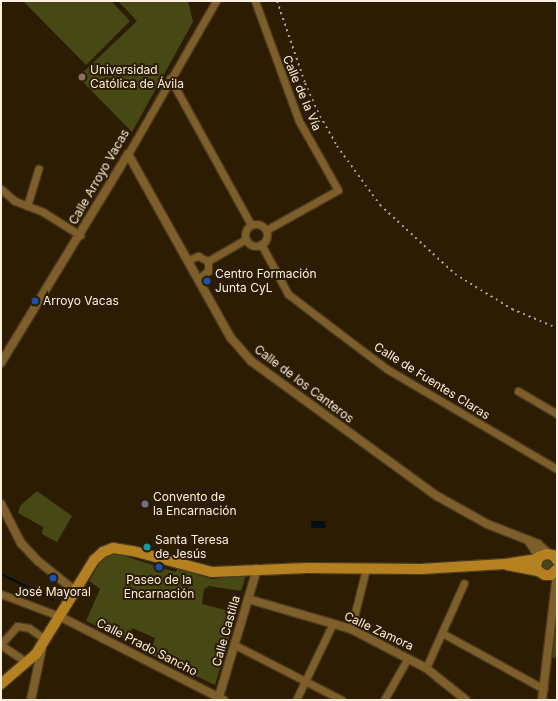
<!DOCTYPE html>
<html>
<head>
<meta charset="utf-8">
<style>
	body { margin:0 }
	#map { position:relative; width:558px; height:701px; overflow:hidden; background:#2c1c02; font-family:Inter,sans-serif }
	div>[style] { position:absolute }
	.green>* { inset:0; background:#474915 }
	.round { border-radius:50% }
	.water>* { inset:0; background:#020e14 }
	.stream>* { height:2px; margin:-1px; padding:0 1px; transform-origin:1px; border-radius:1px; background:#020e14 }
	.roads { filter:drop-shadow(1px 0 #493a21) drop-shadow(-1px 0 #493a21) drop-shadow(0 1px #493a21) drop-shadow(0 -1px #493a21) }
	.minor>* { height:7px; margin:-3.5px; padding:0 3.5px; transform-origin:3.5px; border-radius:3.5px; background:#7e5e29 }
	.minor>.ring { margin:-3.5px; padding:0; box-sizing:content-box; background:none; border:7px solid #7e5e29; border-radius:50% }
	.tertiary>* { height:8px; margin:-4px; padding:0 4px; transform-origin:4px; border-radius:4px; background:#7e5e29 }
	.secondary>* { height:10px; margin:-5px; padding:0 5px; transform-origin:5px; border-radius:5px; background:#b58120 }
	.rail>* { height:2px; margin-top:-1px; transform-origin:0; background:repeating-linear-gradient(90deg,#ab9e8b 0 2px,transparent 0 6px) }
	.dots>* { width:11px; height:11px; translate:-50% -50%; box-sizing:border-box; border:2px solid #2c1c02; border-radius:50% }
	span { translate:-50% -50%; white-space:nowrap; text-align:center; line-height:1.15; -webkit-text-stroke:4px #2c1c02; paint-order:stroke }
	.poi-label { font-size:12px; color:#fcf0e1 }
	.left { translate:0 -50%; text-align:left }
	.street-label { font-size:12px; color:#fcf0e1 }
	.frame { position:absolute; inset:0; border:2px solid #fcf0e1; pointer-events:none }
</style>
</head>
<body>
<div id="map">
	<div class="green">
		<i style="clip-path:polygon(23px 1px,111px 1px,130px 21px,86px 65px)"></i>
		<i style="clip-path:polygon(118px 1px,188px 1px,193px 22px,132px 132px,78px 77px,137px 21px)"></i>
		<i style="clip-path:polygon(37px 491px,72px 516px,57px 542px,42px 534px,43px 527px,18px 513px,20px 506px)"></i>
		<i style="clip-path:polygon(115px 553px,165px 569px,176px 572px,177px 569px,212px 579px,246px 575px,241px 591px,209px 586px,204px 589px,202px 604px,233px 612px,237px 600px,240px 601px,215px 685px,150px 654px,155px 638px,132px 628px,128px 641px,86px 621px,100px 589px,89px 581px,100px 563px,107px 555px)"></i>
		<i class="round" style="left:541px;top:558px;width:12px;height:12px"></i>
		<i style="clip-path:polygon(557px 615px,557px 657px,552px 658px,557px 617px)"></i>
	</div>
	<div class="water">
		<i style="clip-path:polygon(311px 521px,324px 521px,326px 525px,325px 528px,311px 528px)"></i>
	</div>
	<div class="stream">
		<i style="left:1px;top:574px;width:58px;rotate:26.6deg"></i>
	</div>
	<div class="roads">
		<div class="minor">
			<i style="left:255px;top:1px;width:128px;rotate:69.9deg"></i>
			<i style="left:299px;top:121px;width:79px;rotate:60.5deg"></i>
			<i style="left:338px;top:190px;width:82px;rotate:150.9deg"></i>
			<i style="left:170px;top:78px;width:168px;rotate:61.1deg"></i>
			<i style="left:128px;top:154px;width:177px;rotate:-60.1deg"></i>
			<i style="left:1px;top:189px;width:18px;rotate:41deg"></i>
			<i style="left:15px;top:201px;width:30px;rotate:21deg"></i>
			<i style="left:43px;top:212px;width:44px;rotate:31.9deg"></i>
			<i style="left:27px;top:206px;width:39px;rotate:-73deg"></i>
			<i class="ring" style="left:245px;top:224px;width:15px;height:15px"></i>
			<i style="left:261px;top:244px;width:57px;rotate:61.6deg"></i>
			<i style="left:288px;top:294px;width:64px;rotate:37.4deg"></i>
			<i style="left:339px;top:333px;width:60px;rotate:36.9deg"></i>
			<i style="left:387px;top:369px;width:197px;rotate:30.5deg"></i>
			<i style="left:188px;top:260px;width:11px;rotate:-22deg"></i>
			<i style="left:198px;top:256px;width:11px;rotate:27deg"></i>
			<i style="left:208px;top:261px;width:10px;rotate:90deg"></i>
			<i style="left:208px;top:271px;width:13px;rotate:141deg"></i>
			<i style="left:208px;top:261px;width:44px;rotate:-30.1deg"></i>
			<i style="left:518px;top:391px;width:45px;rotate:30.5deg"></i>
			<i style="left:1px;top:594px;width:62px;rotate:20.8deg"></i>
			<i style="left:351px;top:629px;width:62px;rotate:-76deg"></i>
			<i style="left:442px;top:633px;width:116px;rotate:28.8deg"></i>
			<i style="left:1px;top:644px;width:24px;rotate:-48deg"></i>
			<i style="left:17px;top:626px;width:12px;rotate:9deg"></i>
			<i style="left:29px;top:628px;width:19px;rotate:35deg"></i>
			<i style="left:1px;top:645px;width:30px;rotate:34deg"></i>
			<i style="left:235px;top:645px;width:120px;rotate:27.2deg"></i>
			<i style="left:426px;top:668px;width:93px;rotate:-65.9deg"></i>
			<i style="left:296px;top:700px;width:85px;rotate:-64.3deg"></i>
			<i style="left:384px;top:700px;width:48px;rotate:-60.3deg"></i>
		</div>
		<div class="tertiary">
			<i style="left:1px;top:363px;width:245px;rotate:-58.7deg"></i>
			<i style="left:128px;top:154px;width:211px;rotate:60.8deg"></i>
			<i style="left:231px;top:338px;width:30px;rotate:49deg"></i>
			<i style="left:251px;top:361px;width:230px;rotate:36deg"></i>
			<i style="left:437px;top:496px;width:57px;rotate:29.2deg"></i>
			<i style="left:487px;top:524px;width:55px;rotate:21.4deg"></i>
			<i style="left:538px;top:544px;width:13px;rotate:42deg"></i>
			<i style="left:1px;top:504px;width:44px;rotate:62.9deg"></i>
			<i style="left:21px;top:543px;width:25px;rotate:47deg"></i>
			<i style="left:38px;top:561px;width:48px;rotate:39deg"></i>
			<i style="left:528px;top:540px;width:20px;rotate:57deg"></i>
			<i style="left:248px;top:599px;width:107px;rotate:16.2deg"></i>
			<i style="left:351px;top:629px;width:85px;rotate:27.5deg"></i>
			<i style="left:426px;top:668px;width:51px;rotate:38.7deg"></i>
			<i style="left:59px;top:616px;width:185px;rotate:27deg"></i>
			<i style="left:31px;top:700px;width:53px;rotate:-78.1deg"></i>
			<i style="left:218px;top:700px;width:137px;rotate:-73.4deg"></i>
			<i style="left:542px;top:700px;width:126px;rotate:-83.2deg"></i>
		</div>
		<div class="secondary">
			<i style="left:557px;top:560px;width:6px;rotate:-129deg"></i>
			<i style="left:553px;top:555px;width:7px;rotate:-172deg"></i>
			<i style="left:546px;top:554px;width:8px;rotate:157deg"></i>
			<i style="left:539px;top:557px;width:9px;rotate:111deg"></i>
			<i style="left:536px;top:565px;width:6px;rotate:72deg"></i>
			<i style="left:538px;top:571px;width:8px;rotate:30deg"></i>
			<i style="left:545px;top:575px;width:6px"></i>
			<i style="left:551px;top:575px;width:8px;rotate:-45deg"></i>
			<i style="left:507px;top:565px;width:32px;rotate:11deg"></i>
			<i style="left:1px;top:684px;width:46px;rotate:-40.6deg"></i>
			<i style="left:36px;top:654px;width:110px;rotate:-58.3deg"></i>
			<i style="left:94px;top:560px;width:12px;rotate:-42deg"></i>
			<i style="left:103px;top:552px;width:11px;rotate:-22deg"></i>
			<i style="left:113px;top:548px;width:20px;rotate:9deg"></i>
			<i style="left:133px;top:551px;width:82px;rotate:14.9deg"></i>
			<i style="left:212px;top:572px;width:95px;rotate:-2.4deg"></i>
			<i style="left:307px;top:568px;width:114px;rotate:0.5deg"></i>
			<i style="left:421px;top:569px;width:84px;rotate:-3.4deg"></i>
			<i style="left:505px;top:564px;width:33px;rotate:-9deg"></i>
		</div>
	</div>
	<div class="rail">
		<i style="left:277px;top:1px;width:87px;rotate:71.1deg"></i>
		<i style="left:305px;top:83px;width:36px;rotate:66deg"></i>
		<i style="left:320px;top:116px;width:34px;rotate:60deg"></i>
		<i style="left:337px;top:146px;width:73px;rotate:53.9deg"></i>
		<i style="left:380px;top:205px;width:102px;rotate:42.6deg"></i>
		<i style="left:455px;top:274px;width:67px;rotate:31.6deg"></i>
		<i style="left:512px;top:309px;width:49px;rotate:22.9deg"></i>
	</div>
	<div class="dots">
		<i style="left:82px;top:77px;background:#8d6e63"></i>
		<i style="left:207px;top:281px;background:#1a4fb4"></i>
		<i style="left:35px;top:301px;background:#1a4fb4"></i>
		<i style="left:145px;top:504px;background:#6b7280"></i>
		<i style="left:147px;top:547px;background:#0f9aa8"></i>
		<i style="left:159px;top:567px;background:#1a4fb4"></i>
		<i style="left:53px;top:578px;background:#1a4fb4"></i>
	</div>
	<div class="poi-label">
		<span class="left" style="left:90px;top:77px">Universidad<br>Católica de Ávila</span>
		<span class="left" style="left:215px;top:281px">Centro Formación<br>Junta CyL</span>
		<span class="left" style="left:43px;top:301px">Arroyo Vacas</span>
		<span class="left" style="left:153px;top:504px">Convento de<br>la Encarnación</span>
		<span class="left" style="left:155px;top:547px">Santa Teresa<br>de Jesús</span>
		<span style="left:159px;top:587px">Paseo de la<br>Encarnación</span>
		<span style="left:53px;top:592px">José Mayoral</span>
	</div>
	<div class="street-label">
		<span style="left:302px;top:93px;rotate:67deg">Calle de la Vía</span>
		<span style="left:99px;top:177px;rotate:-60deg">Calle Arroyo Vacas</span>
		<span style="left:432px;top:381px;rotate:32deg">Calle de Fuentes Claras</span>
		<span style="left:304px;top:384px;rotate:37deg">Calle de los Canteros</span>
		<span style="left:226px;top:631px;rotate:-74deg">Calle Castilla</span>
		<span style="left:379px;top:631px;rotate:25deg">Calle Zamora</span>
		<span style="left:147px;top:647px;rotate:27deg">Calle Prado Sancho</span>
	</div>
	<div class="frame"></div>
</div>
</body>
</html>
